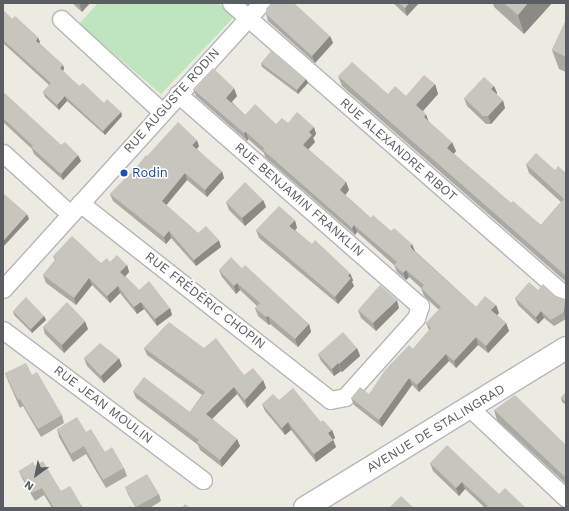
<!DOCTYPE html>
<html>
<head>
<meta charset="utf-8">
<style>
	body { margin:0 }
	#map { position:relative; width:569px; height:511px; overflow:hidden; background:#edeae1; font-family:"Work Sans",sans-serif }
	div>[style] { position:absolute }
	.green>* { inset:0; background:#bee5bd }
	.roads { filter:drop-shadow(1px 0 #b4b7bc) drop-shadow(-1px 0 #b4b7bc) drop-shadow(0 1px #b4b7bc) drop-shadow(0 -1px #b4b7bc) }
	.street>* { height:17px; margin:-8.5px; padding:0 8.5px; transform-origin:8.5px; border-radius:8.5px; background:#fff }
	.secondary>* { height:22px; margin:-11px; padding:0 11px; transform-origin:11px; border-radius:11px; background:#fff }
	.wall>* { inset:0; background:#aca9a3 }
	.shaded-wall>* { inset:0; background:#8c8a85 }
	.building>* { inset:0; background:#c8c5be }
	.dots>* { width:11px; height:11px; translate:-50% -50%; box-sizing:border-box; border:2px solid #fff; border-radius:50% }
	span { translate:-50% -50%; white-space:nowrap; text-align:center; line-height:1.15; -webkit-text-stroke:3px #fff; paint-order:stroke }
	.street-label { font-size:13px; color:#5a5e62 }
	.transit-label { font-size:13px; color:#164399 }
	.left { translate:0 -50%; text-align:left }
	.frame { position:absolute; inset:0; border:4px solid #5a5e62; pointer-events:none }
	.north { position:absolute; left:16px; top:455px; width:40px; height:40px; -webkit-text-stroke:3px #fff; paint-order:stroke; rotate:213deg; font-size:11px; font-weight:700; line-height:16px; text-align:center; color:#5a5e62 }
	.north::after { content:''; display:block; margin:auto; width:14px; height:18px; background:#5a5e62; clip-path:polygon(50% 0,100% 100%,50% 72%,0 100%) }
</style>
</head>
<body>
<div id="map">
	<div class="green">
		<i style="clip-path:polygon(98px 3px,218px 3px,234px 17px,161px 94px,79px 24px)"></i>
	</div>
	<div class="roads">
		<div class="street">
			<i style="left:231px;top:3px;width:445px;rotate:41.2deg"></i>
			<i style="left:61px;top:19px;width:137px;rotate:42.6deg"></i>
			<i style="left:3px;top:153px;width:91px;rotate:42.3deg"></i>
			<i style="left:80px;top:203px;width:318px;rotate:38.2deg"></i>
			<i style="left:330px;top:400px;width:15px;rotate:-11deg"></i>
			<i style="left:345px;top:397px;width:106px;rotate:-48.1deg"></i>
			<i style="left:416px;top:318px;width:13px;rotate:-72deg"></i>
			<i style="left:420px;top:306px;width:322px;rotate:-138.8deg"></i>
			<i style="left:3px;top:289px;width:385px;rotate:-47.9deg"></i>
			<i style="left:3px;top:330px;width:250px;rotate:36.9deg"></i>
			<i style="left:470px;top:408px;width:132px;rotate:43.2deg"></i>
		</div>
		<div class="secondary">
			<i style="left:305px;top:508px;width:306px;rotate:-31.5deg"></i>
		</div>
	</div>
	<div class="wall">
		<i style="clip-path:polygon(72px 3px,90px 3px,82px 12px)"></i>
		<i style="clip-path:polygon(393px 3px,419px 3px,407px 16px)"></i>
		<i style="clip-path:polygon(493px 3px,552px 3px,524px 34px,494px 7px)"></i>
		<i style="clip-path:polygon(3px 10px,12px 19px,40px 42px,39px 43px,63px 65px,64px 69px,63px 71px,79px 86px,104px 103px,121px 112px,122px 116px,105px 135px,67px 101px,59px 110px,45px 97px,43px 92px,49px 85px,3px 43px)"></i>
		<i style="clip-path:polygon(266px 14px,330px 36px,333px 43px,315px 63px,268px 21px)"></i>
		<i style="clip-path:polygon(566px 20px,566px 72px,559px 69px,552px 50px)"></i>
		<i style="clip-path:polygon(261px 63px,306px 79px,308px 83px,298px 94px,262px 67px)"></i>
		<i style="clip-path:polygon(338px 76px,388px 94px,406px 96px,435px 84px,438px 94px,423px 111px,429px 122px,456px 151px,454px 154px,511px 203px,541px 225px,561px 202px,529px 173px,526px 164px,555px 170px,566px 173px,566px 282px,342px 86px)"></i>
		<i style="clip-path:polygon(494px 86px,497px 93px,496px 94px,505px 108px,491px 124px,486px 124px,467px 106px,464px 98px)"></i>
		<i style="clip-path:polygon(193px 89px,237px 96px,232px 102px,245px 115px,276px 124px,288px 123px,314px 127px,316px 134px,313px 138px,315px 142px,308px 149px,346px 182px,349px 190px,345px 195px,371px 218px,391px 231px,415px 251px,476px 307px,496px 305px,499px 313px,497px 315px,506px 323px,509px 331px,488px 353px,478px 345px,456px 368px,449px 361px,419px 392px,412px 385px,382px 427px,354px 405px,351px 398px,369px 394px,413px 349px,429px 330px,426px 323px,439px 310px,424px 296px,421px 288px,409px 277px,406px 280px,397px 272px,394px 265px,357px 232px,355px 235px,265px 157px,264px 153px,248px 139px,247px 141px,196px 96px)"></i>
		<i style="clip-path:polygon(3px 92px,61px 145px,81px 161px,63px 180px,34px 154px,32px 149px,4px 123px,3px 125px)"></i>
		<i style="clip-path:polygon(199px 146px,197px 149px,224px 178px,207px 197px,187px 180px,166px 205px,198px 233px,221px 247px,196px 266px,171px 238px,166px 244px,113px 201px,110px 194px,131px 174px,147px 156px)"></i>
		<i style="clip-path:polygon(263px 200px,266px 207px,245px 226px,229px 210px,226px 202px)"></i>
		<i style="clip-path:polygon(297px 228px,295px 230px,353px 280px,352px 282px,354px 286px,338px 304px,259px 238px,256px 230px)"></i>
		<i style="clip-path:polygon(53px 256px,101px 263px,110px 262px,127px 265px,129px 272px,125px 276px,139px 290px,170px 308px,172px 315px,157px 326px,144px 309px,137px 314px,120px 293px,110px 303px,92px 285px,76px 305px,46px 283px,43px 275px,55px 260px)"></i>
		<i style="clip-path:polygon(242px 268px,309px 324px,311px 332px,298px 347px,270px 324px,269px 325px,258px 316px,255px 308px,257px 306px,240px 290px,236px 294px,222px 277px,219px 270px)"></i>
		<i style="clip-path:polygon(538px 290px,565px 299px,566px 302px,566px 319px,554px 326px,544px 318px,538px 324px,518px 305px,515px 298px)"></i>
		<i style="clip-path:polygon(399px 308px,376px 331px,361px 318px,358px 310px)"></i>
		<i style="clip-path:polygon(13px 311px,44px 316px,46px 320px,32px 333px,14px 315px)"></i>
		<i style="clip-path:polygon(43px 327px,88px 329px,64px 353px,45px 334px)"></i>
		<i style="clip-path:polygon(144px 348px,204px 348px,244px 375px,263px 380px,266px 388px,247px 408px,237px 394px,212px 419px,237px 439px,240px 446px,222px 467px,200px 450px,198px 445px,136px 398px,133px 391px,190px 412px,202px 395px,147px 355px)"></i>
		<i style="clip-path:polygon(357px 348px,360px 356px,342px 372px,341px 371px,334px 376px,321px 361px,318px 354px)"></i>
		<i style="clip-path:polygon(84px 358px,122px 366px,104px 383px,87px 366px)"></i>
		<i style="clip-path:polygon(5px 373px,32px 375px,62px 415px,64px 423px,41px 437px,23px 406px,20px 408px,8px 381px)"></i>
		<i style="clip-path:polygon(566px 392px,566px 405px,562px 402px,561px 398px)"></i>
		<i style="clip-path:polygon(279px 400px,321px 422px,332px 430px,335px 438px,333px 439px,336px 447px,316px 462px,291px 430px,285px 435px,265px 411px,262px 404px)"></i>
		<i style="clip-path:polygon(494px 410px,566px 445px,566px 484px,497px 420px)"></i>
		<i style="clip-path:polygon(57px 429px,86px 432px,105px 452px,124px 468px,127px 476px,106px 488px,86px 454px,73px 462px,59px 437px)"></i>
		<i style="clip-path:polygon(430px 463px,499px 494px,526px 508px,485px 508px,465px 489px,459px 496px,433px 471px)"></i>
		<i style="clip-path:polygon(35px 466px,61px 491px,82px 506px,82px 508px,52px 508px,44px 495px,35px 501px,22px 478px,19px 471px)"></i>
		<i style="clip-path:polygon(125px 487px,159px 494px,161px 501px,150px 508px,136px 508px,128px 494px)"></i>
	</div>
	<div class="shaded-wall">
		<i style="clip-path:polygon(79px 3px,90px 3px,82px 12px)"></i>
		<i style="clip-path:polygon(409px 3px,419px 3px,407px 16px,405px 8px)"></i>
		<i style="clip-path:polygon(528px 3px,552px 3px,524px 34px,518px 15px)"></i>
		<i style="clip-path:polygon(330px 36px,333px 43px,315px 63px,312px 56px)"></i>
		<i style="clip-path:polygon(38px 37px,40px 42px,37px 45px,36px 41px)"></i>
		<i style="clip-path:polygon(63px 65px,64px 69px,62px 72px,60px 68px)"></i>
		<i style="clip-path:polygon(306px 79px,308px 83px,298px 94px,297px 90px)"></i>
		<i style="clip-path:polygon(435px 84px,438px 94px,420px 114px,416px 105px)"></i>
		<i style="clip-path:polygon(494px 86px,497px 93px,494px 97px,491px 89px)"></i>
		<i style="clip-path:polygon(234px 88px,237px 96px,229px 105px,226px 98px)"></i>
		<i style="clip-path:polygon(65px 96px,67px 101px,59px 110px,57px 105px)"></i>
		<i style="clip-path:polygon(503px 100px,505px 108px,491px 124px,488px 116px)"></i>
		<i style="clip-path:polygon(121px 112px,122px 116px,105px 135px,103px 131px)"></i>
		<i style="clip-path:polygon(426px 114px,429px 123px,424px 117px)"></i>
		<i style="clip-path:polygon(314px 127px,316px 134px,313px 138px,315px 142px,306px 152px,303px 145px,309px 132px)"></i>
		<i style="clip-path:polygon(246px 132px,248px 139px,247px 141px,244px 133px)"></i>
		<i style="clip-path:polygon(197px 140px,199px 146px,195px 151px,192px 145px)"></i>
		<i style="clip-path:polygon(452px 142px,456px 151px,451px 157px,447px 148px)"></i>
		<i style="clip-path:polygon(78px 155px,81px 161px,63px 180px,61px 174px)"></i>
		<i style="clip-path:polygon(222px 171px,224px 178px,207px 197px,205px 190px)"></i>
		<i style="clip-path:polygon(185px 173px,187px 180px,164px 208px,162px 201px)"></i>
		<i style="clip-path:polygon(346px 182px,349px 190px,343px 198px,340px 190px)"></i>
		<i style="clip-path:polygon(263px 200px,266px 207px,245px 226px,242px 218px)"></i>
		<i style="clip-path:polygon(27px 214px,29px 219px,3px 247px,3px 241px)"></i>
		<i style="clip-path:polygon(295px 220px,297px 228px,292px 233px,289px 226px)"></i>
		<i style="clip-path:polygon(354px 225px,357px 232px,355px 235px,352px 228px)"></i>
		<i style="clip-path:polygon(169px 231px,171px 238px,166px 244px,164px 237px)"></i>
		<i style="clip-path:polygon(219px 240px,221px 247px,196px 266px,194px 260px)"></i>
		<i style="clip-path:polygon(412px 244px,415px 251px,413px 253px,410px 246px)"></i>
		<i style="clip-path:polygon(127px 265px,129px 272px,123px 279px,120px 272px)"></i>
		<i style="clip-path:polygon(406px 270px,409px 277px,406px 280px,403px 273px)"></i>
		<i style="clip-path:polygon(350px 273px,353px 280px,352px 282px,354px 286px,338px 304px,335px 297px,348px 276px)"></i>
		<i style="clip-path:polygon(89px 278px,92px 285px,76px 305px,74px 298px)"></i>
		<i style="clip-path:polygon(237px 283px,240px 290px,236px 294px,234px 286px)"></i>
		<i style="clip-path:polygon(118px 286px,120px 293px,110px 303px,107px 296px)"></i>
		<i style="clip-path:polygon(565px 299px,566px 302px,566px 318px,564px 312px)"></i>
		<i style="clip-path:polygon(397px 300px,399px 308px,376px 331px,373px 323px)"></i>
		<i style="clip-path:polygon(141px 302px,144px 309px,137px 314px,134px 307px)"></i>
		<i style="clip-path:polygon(496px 305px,499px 313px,494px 318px,491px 310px)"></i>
		<i style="clip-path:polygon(170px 308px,172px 315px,157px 326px,155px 319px)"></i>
		<i style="clip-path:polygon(541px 311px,544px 318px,538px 324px,536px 317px)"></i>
		<i style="clip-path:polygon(44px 316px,46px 320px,32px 333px,31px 329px)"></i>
		<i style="clip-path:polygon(268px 316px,270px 324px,269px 325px,266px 317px)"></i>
		<i style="clip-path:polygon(85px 321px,88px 329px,64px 353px,62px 345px)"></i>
		<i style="clip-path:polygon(506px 323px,509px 331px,488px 353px,486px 346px)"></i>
		<i style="clip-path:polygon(309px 324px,311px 332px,298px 347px,295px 339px)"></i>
		<i style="clip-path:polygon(476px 337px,478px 345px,456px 368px,454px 361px)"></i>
		<i style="clip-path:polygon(357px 348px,360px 356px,342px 372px,339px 364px)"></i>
		<i style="clip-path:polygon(446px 354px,449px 361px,419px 392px,417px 385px)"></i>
		<i style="clip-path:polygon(119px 358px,122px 366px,104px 383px,101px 376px)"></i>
		<i style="clip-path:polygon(338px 363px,341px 371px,334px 376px,332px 369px)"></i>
		<i style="clip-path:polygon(409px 378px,412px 385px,382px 427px,379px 420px)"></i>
		<i style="clip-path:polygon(263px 380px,266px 388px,247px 408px,245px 400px)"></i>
		<i style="clip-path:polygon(234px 387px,237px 394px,209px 422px,206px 414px)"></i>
		<i style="clip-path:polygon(288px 422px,291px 430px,285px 435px,282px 428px)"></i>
		<i style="clip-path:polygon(332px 430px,335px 438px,331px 441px,328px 433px)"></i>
		<i style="clip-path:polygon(237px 439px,240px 446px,222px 467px,220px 460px)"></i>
		<i style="clip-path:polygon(333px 440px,336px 447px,316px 462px,314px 454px)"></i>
		<i style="clip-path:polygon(462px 482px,465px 489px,459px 496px,456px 488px)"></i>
	</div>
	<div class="building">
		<i style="clip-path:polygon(271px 3px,294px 3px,330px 36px,312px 56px,266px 14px,266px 9px)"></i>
		<i style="clip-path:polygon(399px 3px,409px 3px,405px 8px)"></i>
		<i style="clip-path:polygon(504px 3px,528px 3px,518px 15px)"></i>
		<i style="clip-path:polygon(3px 10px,12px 19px,15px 16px,38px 37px,36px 41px,63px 65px,60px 68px,79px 86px,83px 83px,104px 103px,107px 99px,121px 112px,103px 131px,65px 96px,57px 105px,43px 92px,51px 83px,3px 40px)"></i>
		<i style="clip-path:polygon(566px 20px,566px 57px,552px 50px)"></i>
		<i style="clip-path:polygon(272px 50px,306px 79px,297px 90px,261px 63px)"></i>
		<i style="clip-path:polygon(352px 62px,388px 94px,395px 86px,406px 96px,424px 75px,435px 84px,416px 105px,426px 114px,424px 117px,452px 142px,447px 148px,511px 203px,513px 201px,541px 225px,564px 199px,526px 164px,536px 153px,555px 170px,558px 166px,566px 173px,566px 276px,338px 76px)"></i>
		<i style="clip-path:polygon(213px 68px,234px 88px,226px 98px,245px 115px,255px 104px,276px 124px,282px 118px,288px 123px,297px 112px,314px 127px,309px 132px,312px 135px,303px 145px,346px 182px,340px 190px,371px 218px,373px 215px,391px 231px,394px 228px,412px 244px,410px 246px,413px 250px,476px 307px,485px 296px,496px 305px,491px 310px,506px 323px,486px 346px,476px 337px,454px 361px,446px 354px,417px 385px,409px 378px,379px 420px,351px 398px,360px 387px,369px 394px,385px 370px,409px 345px,413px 349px,431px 328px,426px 323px,441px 307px,421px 288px,424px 285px,406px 270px,403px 273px,394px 265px,397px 262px,354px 225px,352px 228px,263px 150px,264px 148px,246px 132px,244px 133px,193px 89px)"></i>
		<i style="clip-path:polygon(484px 77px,494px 86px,491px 89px,503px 100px,488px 116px,483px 116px,464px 98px)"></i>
		<i style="clip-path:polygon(3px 92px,61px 145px,65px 142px,78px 155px,61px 174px,31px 147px,33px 146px,3px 118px)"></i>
		<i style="clip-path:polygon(178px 122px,197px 140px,192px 145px,222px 171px,205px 190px,185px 173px,162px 201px,198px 233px,206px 226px,219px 240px,194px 260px,169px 231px,164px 237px,110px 194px,130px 173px,131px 174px,146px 155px,147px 156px)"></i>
		<i style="clip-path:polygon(245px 182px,263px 200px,242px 218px,226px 202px)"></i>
		<i style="clip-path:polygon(3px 193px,27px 214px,3px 241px)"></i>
		<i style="clip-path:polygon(279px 206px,295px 220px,289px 226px,312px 244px,315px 240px,350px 273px,348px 276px,351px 278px,335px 297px,256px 230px)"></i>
		<i style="clip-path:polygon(72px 236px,101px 263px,107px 258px,110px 262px,117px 255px,127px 265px,120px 272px,139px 290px,149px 281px,170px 308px,155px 319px,141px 302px,134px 307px,118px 286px,107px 296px,89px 278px,74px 298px,43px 275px,56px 259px,53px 256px)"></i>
		<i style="clip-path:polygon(231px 257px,242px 268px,245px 265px,309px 324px,295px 339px,268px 316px,266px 317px,255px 308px,260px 303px,237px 283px,234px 286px,219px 270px)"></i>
		<i style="clip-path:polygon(529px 282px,538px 290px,543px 284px,557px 297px,565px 299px,564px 312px,551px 320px,541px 311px,536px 317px,515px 298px)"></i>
		<i style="clip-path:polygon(380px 285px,397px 300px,373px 323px,358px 310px)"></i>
		<i style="clip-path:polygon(26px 297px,44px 316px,31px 329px,13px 311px)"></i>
		<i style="clip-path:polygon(67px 302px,85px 321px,62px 345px,43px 327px)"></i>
		<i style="clip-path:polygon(169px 322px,204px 348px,216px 338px,244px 375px,253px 368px,263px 380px,245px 400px,234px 387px,206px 414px,237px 439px,220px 460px,197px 442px,199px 440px,133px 391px,144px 377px,190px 412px,205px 392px,144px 348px)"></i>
		<i style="clip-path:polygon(343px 332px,357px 348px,339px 364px,338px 363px,332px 369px,318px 354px)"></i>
		<i style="clip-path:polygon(100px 343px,119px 358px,101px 376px,84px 358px)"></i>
		<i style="clip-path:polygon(26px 363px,32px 375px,37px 372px,62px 415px,38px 429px,20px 399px,18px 400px,5px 373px)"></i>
		<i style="clip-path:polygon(293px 388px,321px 422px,323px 420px,332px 430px,328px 433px,333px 440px,314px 454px,288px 422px,282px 428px,262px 404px,273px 394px,279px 400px)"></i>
		<i style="clip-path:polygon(566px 392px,566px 402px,561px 398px)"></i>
		<i style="clip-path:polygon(515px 395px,566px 445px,566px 478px,494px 410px)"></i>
		<i style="clip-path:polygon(77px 417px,86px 432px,91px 429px,105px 452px,112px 447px,124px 468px,103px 480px,84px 446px,71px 454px,57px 429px)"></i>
		<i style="clip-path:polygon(447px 445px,499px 494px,505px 488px,526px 508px,487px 508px,486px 507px,488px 506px,462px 482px,456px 488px,430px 463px)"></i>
		<i style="clip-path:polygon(43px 461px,61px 491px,70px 486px,82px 506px,79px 508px,54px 508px,42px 488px,32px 493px,19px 471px,33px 462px,35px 466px)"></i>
		<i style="clip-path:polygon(147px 474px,159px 494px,136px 507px,125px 487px)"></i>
		<i style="clip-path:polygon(401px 496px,414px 508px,389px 508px)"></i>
		<i style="clip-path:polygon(185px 504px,190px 508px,182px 508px)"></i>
		<i style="clip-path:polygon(130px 506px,132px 508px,126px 508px)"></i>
	</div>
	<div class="dots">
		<i style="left:124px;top:173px;background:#1a4fb4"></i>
	</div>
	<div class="street-label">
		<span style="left:172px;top:101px;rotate:-48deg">RUE AUGUSTE RODIN</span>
		<span style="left:398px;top:150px;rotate:41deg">RUE ALEXANDRE RIBOT</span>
		<span style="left:299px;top:200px;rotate:41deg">RUE BENJAMIN FRANKLIN</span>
		<span style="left:205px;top:301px;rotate:38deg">RUE FRÉDÉRIC CHOPIN</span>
		<span style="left:103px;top:405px;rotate:37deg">RUE JEAN MOULIN</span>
		<span style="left:436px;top:429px;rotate:-31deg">AVENUE DE STALINGRAD</span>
	</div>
	<div class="transit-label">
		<span class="left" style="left:132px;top:173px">Rodin</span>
	</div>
	<div class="frame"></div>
	<div class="north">N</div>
</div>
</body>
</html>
